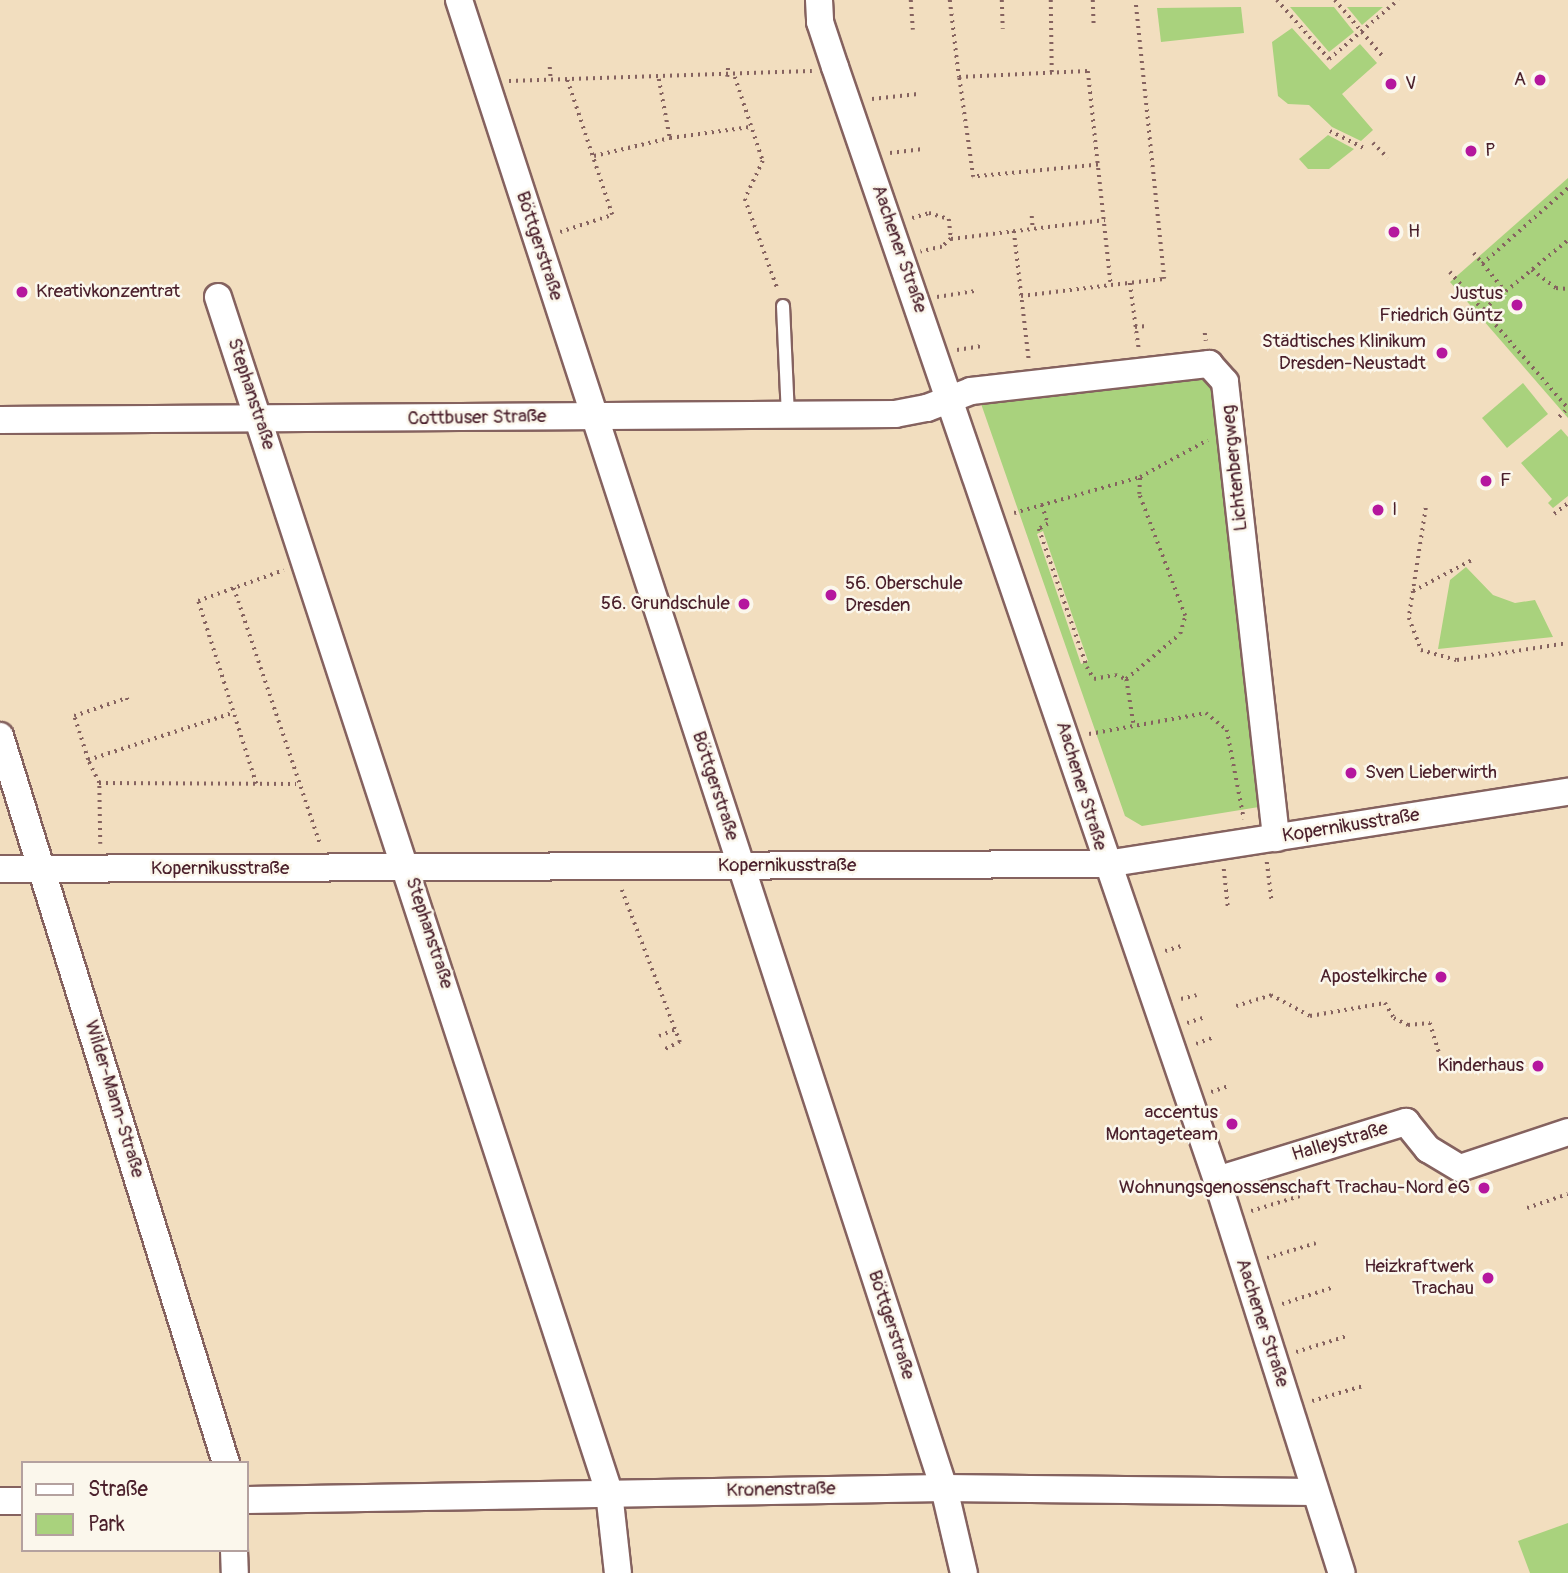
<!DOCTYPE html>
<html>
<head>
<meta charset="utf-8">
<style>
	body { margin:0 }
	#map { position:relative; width:1568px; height:1573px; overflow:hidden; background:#f2debf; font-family:Pangolin,sans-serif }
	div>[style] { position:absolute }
	.green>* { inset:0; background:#a9d27d }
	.path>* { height:3.5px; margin-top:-1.75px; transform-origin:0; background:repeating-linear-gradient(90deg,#85625f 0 2px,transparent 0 7px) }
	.roads { filter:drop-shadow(2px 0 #85625f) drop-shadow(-2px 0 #85625f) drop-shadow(0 2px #85625f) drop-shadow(0 -2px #85625f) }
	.lane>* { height:12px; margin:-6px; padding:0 6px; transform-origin:6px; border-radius:6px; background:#fff }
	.street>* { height:26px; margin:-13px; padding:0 13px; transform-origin:13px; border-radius:13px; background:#fff }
	.dots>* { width:19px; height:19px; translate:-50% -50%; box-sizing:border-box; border:4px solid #fbf7ec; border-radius:50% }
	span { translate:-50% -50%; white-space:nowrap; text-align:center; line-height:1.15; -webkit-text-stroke:5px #fbf7ec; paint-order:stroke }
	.poi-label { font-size:19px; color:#4a1f2b }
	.right { translate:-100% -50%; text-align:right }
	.left { translate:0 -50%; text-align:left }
	.street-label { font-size:19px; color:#4a1f2b }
	.legend { position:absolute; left:21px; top:1461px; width:228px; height:91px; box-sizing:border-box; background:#fbf7ec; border:2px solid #b4a19f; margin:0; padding:9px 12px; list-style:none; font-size:21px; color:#4a1f2b }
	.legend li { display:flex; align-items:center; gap:14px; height:35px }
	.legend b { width:35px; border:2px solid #b4a19f }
</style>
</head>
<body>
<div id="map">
	<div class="green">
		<i style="clip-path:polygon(1241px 7px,1244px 33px,1161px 42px,1157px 8px)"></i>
		<i style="clip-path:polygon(1290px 7px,1334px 7px,1354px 32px,1329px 52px)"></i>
		<i style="clip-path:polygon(1347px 7px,1383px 7px,1362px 25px)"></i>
		<i style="clip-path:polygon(1292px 28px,1330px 70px,1360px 44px,1377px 63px,1342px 94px,1373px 130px,1361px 141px,1332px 127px,1309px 105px,1288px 104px,1278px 96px,1272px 42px)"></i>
		<i style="clip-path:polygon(1328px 135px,1354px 149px,1329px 169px,1308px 169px,1299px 159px)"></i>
		<i style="clip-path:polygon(1568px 178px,1568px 418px,1450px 282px)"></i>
		<i style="clip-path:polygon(evenodd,1195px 372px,1221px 396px,1265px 806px,1142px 826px,1125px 816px,979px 398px,1195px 372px,1043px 531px,1088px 661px,1081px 664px,1037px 534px,1043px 531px)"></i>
		<i style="clip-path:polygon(1523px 383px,1548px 414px,1507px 448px,1482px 418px)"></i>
		<i style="clip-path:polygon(1561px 429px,1568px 437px,1568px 496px,1553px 508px,1548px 503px,1552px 499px,1521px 463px)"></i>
		<i style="clip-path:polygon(1466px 567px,1493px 595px,1515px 603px,1535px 600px,1553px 637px,1438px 649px,1450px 580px)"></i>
		<i style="clip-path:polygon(1568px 1523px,1568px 1573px,1530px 1573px,1518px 1541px)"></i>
	</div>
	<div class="path">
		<i style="left:911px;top:0;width:30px;rotate:86deg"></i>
		<i style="left:950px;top:0;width:78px;rotate:83.3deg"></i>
		<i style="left:1002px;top:0;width:29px;rotate:88deg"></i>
		<i style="left:1051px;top:0;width:74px;rotate:89.2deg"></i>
		<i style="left:1093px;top:0;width:27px;rotate:88deg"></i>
		<i style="left:1277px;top:0;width:79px;rotate:48.6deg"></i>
		<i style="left:1329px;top:59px;width:91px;rotate:-40.5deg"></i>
		<i style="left:1335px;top:0;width:77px;rotate:49.7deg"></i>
		<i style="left:550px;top:67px;width:14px;rotate:86deg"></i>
		<i style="left:727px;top:77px;width:11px;rotate:-85deg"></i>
		<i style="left:735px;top:77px;width:89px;rotate:71.6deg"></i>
		<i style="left:763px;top:161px;width:42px;rotate:115.3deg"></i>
		<i style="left:745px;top:199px;width:97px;rotate:70.1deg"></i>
		<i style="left:659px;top:79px;width:60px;rotate:79.4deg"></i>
		<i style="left:509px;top:81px;width:303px;rotate:-1.9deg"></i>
		<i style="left:872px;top:99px;width:46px;rotate:-6.2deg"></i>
		<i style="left:1330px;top:131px;width:40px;rotate:26.6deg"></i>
		<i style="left:1373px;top:143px;width:21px;rotate:45deg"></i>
		<i style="left:890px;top:153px;width:33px;rotate:-7deg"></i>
		<i style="left:594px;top:156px;width:78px;rotate:-13.3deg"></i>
		<i style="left:670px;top:138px;width:81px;rotate:-7.8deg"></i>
		<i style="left:1098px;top:165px;width:126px;rotate:174.5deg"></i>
		<i style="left:973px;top:177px;width:101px;rotate:-98deg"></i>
		<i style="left:959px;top:77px;width:129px;rotate:-2.7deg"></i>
		<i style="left:1088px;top:71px;width:215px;rotate:83.9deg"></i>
		<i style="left:1111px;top:285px;width:53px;rotate:-6.5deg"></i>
		<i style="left:1164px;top:279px;width:281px;rotate:-95.9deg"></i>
		<i style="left:1032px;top:216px;width:13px;rotate:86deg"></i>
		<i style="left:912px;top:218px;width:18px;rotate:-16deg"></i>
		<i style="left:929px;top:213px;width:21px;rotate:17deg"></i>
		<i style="left:949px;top:219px;width:20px;rotate:84deg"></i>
		<i style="left:951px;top:239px;width:12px;rotate:138deg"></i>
		<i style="left:942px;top:247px;width:22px;rotate:167deg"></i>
		<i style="left:1014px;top:231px;width:131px;rotate:83.4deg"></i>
		<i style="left:560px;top:232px;width:55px;rotate:-18.1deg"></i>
		<i style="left:612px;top:215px;width:142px;rotate:-108.4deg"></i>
		<i style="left:951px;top:239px;width:155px;rotate:-7deg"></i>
		<i style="left:1474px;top:253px;width:49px;rotate:50.8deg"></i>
		<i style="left:1482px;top:264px;width:115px;rotate:-41.5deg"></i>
		<i style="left:1532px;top:270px;width:30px;rotate:37deg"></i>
		<i style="left:1556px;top:288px;width:12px;rotate:5deg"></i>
		<i style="left:1450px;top:272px;width:180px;rotate:49.1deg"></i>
		<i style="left:1130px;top:283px;width:68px;rotate:82.3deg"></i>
		<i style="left:1021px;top:296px;width:91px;rotate:-7deg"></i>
		<i style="left:937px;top:297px;width:39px;rotate:-9deg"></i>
		<i style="left:1473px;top:318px;width:123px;rotate:-39.4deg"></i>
		<i style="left:1135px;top:327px;width:12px;rotate:-5deg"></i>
		<i style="left:1205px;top:333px;width:8px;rotate:83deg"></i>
		<i style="left:957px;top:350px;width:25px;rotate:-9deg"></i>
		<i style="left:1559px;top:417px;width:11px;rotate:-45deg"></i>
		<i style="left:1042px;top:505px;width:20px;rotate:72deg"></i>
		<i style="left:1048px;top:524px;width:10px;rotate:151deg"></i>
		<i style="left:1039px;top:529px;width:146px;rotate:70.8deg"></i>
		<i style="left:1087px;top:667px;width:14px;rotate:60deg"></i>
		<i style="left:1094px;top:679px;width:21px;rotate:-11deg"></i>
		<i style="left:1115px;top:675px;width:12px;rotate:20deg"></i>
		<i style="left:1426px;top:508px;width:111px;rotate:98.8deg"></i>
		<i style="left:1409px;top:618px;width:34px;rotate:69deg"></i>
		<i style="left:1421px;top:650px;width:37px;rotate:16deg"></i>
		<i style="left:1457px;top:660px;width:112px;rotate:-8.7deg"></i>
		<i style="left:1014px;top:513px;width:131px;rotate:-15.9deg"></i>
		<i style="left:1554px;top:514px;width:18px;rotate:-38deg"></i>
		<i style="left:234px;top:588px;width:269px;rotate:71.4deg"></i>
		<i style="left:1413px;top:591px;width:67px;rotate:-27.7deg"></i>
		<i style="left:1133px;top:723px;width:45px;rotate:-99deg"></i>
		<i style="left:1126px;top:679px;width:70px;rotate:-39.8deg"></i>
		<i style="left:1180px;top:634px;width:19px;rotate:-74deg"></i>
		<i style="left:1185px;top:616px;width:130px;rotate:-110.7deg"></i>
		<i style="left:1139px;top:494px;width:17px;rotate:-87deg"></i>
		<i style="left:1140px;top:477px;width:77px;rotate:-28.6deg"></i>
		<i style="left:1089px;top:734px;width:119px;rotate:-10.2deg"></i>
		<i style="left:1206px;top:713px;width:27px;rotate:39deg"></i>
		<i style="left:1227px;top:730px;width:91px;rotate:79.2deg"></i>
		<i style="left:88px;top:760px;width:46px;rotate:-107.7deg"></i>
		<i style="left:74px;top:716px;width:56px;rotate:-18.8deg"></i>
		<i style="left:127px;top:698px;width:6px;rotate:72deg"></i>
		<i style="left:99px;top:783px;width:197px;rotate:0.3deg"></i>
		<i style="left:256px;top:784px;width:192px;rotate:-107.6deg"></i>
		<i style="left:198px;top:601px;width:91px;rotate:-19.8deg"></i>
		<i style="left:100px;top:844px;width:61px;rotate:-90.9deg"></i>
		<i style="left:99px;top:783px;width:25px;rotate:-116deg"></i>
		<i style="left:88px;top:760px;width:152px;rotate:-18deg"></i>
		<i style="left:1267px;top:862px;width:39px;rotate:83deg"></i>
		<i style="left:1224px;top:869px;width:39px;rotate:84deg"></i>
		<i style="left:622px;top:890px;width:163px;rotate:69.1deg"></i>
		<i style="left:680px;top:1042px;width:18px;rotate:153deg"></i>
		<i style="left:1165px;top:951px;width:17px;rotate:-17deg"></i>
		<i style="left:1181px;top:999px;width:16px;rotate:-14deg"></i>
		<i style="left:1236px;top:1006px;width:37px;rotate:-17deg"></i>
		<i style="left:1271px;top:995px;width:44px;rotate:28.3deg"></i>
		<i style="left:1310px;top:1016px;width:76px;rotate:-9.8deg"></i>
		<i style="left:1385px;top:1003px;width:17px;rotate:59deg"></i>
		<i style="left:1394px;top:1018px;width:16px;rotate:27deg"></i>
		<i style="left:1408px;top:1025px;width:22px;rotate:-5deg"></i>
		<i style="left:1430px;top:1023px;width:34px;rotate:73deg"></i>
		<i style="left:1187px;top:1023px;width:19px;rotate:-18deg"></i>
		<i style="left:659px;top:1036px;width:18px;rotate:-22deg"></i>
		<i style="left:1196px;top:1044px;width:17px;rotate:-21deg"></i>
		<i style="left:1211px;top:1092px;width:18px;rotate:-19deg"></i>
		<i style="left:1527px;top:1208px;width:43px;rotate:-18.9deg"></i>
		<i style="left:1251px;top:1211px;width:51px;rotate:-17deg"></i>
		<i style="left:1267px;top:1258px;width:51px;rotate:-17deg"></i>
		<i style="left:1282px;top:1304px;width:52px;rotate:-18.1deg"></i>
		<i style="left:1296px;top:1352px;width:53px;rotate:-17.4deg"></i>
		<i style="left:1312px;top:1401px;width:53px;rotate:-16.4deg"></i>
	</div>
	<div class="roads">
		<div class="lane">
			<i style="left:783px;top:306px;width:109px;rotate:87.4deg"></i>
		</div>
		<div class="street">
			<i style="left:459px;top:0;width:1565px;rotate:71.95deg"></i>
			<i style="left:944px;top:1488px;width:87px;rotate:76.8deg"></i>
			<i style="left:819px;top:0;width:22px;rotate:87deg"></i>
			<i style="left:820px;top:22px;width:47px;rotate:71.6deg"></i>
			<i style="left:835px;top:67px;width:1177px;rotate:71.06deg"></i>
			<i style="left:1217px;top:1180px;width:412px;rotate:72.4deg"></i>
			<i style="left:218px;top:297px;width:1257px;rotate:71.88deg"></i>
			<i style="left:609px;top:1492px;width:81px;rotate:83.7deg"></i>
			<i style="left:0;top:420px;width:895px;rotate:-0.38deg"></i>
			<i style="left:895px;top:414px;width:33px;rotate:-11deg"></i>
			<i style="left:927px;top:408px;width:47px;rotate:-21.1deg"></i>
			<i style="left:971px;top:391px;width:240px;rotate:-6.5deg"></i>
			<i style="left:1209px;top:364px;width:24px;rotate:48deg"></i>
			<i style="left:1225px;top:382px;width:459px;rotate:83.6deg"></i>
			<i style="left:0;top:736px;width:761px;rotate:72.73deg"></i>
			<i style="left:0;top:869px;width:1106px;rotate:-0.26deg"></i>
			<i style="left:1106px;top:864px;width:468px;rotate:-8.9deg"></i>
			<i style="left:1217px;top:1180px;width:198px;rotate:-17.1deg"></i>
			<i style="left:1406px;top:1122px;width:35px;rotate:51deg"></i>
			<i style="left:1428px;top:1149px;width:37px;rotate:31deg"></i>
			<i style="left:1460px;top:1168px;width:114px;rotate:-18.4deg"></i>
			<i style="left:247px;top:1500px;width:697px;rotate:-0.99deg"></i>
			<i style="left:944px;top:1488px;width:371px;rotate:0.6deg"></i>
			<i style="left:0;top:1501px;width:23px"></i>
			<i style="left:234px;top:1550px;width:23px;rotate:88deg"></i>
		</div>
	</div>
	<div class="dots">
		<i style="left:1540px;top:80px;background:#b5179e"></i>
		<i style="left:1391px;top:84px;background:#b5179e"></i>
		<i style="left:1471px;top:151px;background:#b5179e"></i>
		<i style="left:1394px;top:232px;background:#b5179e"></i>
		<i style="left:22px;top:292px;background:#b5179e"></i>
		<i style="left:1517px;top:305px;background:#b5179e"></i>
		<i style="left:1442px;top:353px;background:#b5179e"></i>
		<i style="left:1486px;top:481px;background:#b5179e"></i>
		<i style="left:1378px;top:510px;background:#b5179e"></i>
		<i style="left:831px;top:595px;background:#b5179e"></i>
		<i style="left:744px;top:604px;background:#b5179e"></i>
		<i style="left:1351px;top:773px;background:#b5179e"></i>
		<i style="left:1441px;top:977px;background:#b5179e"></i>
		<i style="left:1538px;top:1066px;background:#b5179e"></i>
		<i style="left:1232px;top:1124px;background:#b5179e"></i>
		<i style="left:1484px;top:1188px;background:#b5179e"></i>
		<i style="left:1488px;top:1278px;background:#b5179e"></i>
	</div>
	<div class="poi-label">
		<span class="right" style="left:1526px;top:80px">A</span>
		<span class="left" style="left:1405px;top:84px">V</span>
		<span class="left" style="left:1485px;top:151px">P</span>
		<span class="left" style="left:1408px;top:232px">H</span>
		<span class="left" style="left:36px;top:292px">Kreativkonzentrat</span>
		<span class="right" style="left:1503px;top:305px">Justus<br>Friedrich Güntz</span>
		<span class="right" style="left:1426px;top:353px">Städtisches Klinikum<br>Dresden-Neustadt</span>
		<span class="left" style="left:1500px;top:481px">F</span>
		<span class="left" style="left:1392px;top:510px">I</span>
		<span class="left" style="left:845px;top:595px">56. Oberschule<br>Dresden</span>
		<span class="right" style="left:730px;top:604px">56. Grundschule</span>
		<span class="left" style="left:1365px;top:773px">Sven Lieberwirth</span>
		<span class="right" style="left:1427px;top:977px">Apostelkirche</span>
		<span class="right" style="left:1524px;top:1066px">Kinderhaus</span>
		<span class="right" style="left:1218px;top:1124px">accentus<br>Montageteam</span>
		<span class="right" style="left:1470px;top:1188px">Wohnungsgenossenschaft Trachau-Nord eG</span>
		<span class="right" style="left:1474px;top:1278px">Heizkraftwerk<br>Trachau</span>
	</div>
	<div class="street-label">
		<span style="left:539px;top:246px;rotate:72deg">Böttgerstraße</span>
		<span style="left:899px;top:249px;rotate:71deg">Aachener Straße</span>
		<span style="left:251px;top:394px;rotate:72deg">Stephanstraße</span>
		<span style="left:477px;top:418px;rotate:-1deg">Cottbuser Straße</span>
		<span style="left:1235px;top:468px;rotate:-96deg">Lichtenbergweg</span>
		<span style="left:715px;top:786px;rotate:72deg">Böttgerstraße</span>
		<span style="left:1081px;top:786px;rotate:73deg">Aachener Straße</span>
		<span style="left:1351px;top:826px;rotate:-9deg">Kopernikusstraße</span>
		<span style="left:787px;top:866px">Kopernikusstraße</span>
		<span style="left:220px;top:869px">Kopernikusstraße</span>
		<span style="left:429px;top:933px;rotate:72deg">Stephanstraße</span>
		<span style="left:114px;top:1099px;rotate:73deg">Wilder-Mann-Straße</span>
		<span style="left:1340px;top:1142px;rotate:-16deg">Halleystraße</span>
		<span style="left:1262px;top:1323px;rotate:72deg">Aachener Straße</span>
		<span style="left:891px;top:1325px;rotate:72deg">Böttgerstraße</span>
		<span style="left:781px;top:1490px;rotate:-1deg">Kronenstraße</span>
	</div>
	<ul class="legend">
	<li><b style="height:9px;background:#fff"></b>Straße</li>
	<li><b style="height:19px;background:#a9d27d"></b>Park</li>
	</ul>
</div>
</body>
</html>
